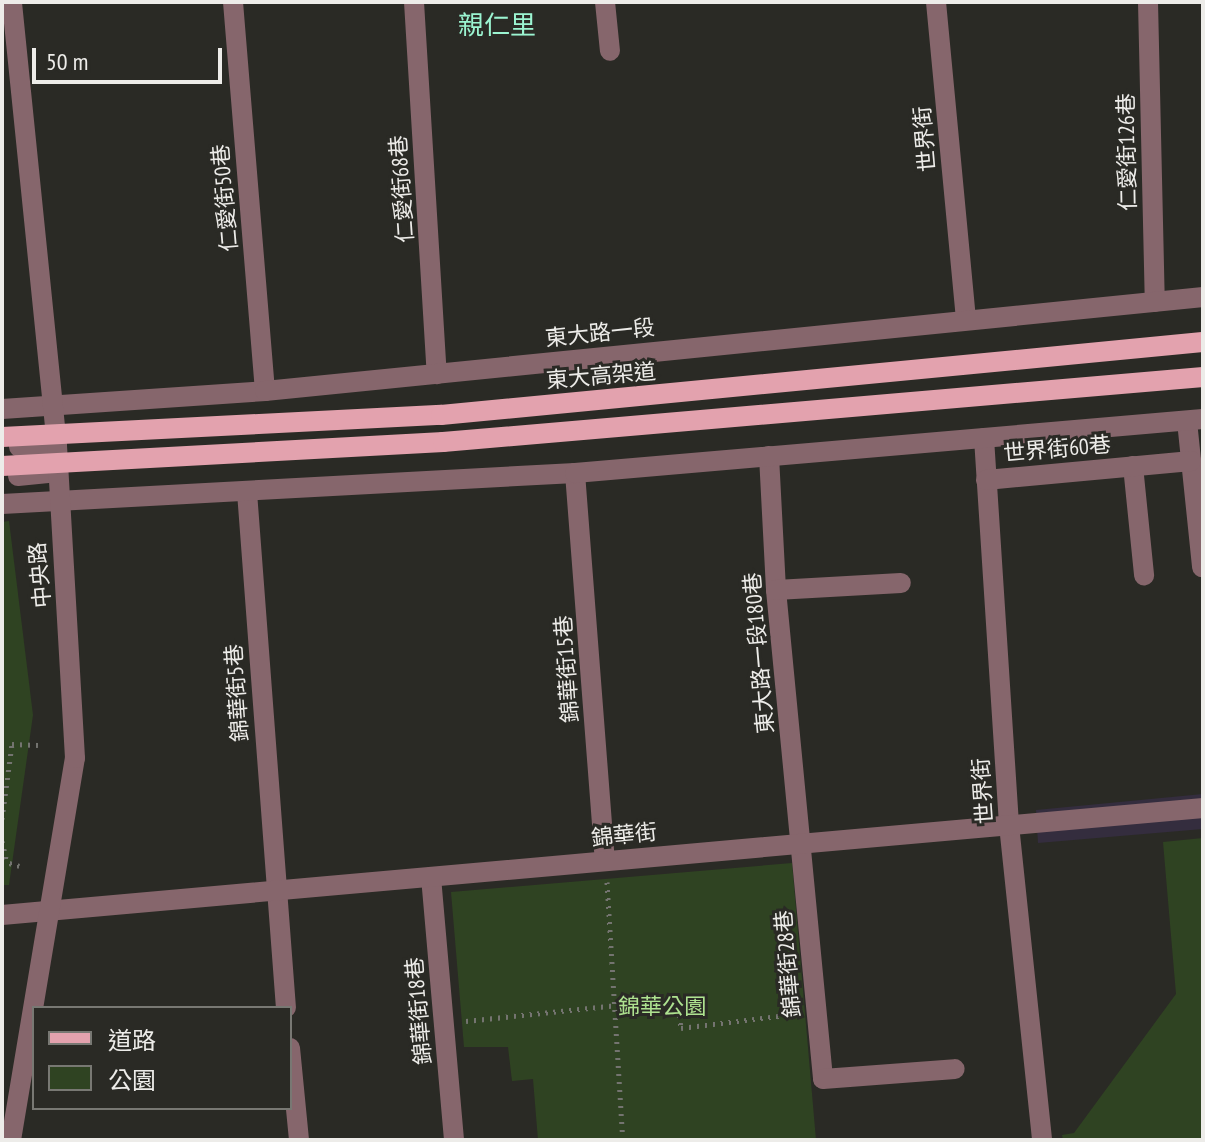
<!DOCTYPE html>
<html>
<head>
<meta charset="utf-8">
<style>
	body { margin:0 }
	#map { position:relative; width:1205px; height:1142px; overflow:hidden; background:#2a2a25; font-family:"PT Sans Narrow","Noto Sans TC",sans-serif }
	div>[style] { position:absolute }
	.commercial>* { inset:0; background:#342d3e }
	.green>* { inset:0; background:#2f4322 }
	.path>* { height:5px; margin-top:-2.5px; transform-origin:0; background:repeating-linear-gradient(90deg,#747470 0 2px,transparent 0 8px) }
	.minor>* { height:20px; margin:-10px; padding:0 10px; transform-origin:10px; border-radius:10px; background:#86666c }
	.major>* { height:20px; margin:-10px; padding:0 10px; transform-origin:10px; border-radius:10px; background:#e3a2ae }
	span { translate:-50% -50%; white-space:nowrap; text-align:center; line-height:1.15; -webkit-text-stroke:6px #2a2a25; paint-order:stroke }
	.street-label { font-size:22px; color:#edece9 }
	.park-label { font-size:22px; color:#aee290 }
	.quarter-label { font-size:26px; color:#9bf4d1 }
	.frame { position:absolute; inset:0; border:4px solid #edece9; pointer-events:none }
	.legend { position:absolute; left:32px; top:1006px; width:260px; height:104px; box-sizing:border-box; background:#2a2a25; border:2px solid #787873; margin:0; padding:10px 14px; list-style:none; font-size:24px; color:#edece9 }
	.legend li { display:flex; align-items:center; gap:16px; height:40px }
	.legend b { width:40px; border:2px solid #787873 }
	.scale { position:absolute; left:32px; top:48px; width:190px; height:36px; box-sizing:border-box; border:4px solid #edece9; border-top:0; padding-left:10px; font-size:24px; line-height:28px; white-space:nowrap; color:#edece9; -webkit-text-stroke:6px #2a2a25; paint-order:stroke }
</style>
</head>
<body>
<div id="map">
	<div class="commercial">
		<i style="clip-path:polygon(1203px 794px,1203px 829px,1038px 843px,1036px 810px)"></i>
	</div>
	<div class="green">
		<i style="clip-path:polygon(9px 521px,33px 715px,9px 885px,2px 885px,2px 522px)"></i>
		<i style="clip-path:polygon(1203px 838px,1203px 1140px,1063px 1140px,1062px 1135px,1074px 1133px,1176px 994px,1163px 842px)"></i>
		<i style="clip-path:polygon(792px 863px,816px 1140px,538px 1140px,533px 1079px,512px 1081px,508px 1047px,464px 1047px,451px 892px)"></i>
	</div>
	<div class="path">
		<i style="left:2px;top:819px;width:76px;rotate:-82.4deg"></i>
		<i style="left:12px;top:744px;width:26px;rotate:2deg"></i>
		<i style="left:2px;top:841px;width:23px;rotate:77deg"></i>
		<i style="left:2px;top:861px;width:18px;rotate:16deg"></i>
		<i style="left:607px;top:882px;width:258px;rotate:86.5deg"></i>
		<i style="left:466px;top:1021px;width:212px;rotate:-6deg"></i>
		<i style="left:677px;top:999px;width:29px;rotate:82deg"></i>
		<i style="left:681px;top:1028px;width:115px;rotate:-7deg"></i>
	</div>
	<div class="minor">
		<i style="left:233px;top:2px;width:390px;rotate:85.3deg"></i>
		<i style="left:414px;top:2px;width:373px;rotate:86.5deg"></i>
		<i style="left:605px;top:2px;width:49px;rotate:84.2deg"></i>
		<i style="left:936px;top:2px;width:318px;rotate:84.6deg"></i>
		<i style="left:1148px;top:2px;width:300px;rotate:88.7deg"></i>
		<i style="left:2px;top:409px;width:264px;rotate:-3.9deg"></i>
		<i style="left:265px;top:391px;width:943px;rotate:-5.72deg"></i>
		<i style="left:1187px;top:421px;width:147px;rotate:84.1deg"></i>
		<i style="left:984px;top:438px;width:388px;rotate:86.3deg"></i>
		<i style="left:1009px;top:825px;width:317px;rotate:84deg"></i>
		<i style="left:19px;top:447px;width:38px;rotate:-2deg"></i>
		<i style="left:769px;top:456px;width:134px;rotate:87deg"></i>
		<i style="left:776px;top:590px;width:491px;rotate:84.5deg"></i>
		<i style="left:823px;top:1079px;width:132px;rotate:-4.3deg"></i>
		<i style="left:1133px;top:466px;width:110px;rotate:84.2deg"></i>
		<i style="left:575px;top:473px;width:389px;rotate:85.6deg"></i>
		<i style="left:18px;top:476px;width:40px;rotate:-5.7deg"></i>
		<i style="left:986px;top:480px;width:206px;rotate:-5.3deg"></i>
		<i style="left:247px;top:492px;width:517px;rotate:85.68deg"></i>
		<i style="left:2px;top:504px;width:574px;rotate:-3.1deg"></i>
		<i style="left:575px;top:473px;width:630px;rotate:-4.91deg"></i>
		<i style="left:776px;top:590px;width:125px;rotate:-3.2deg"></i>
		<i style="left:431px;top:877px;width:264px;rotate:85deg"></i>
		<i style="left:2px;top:915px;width:1206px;rotate:-5.09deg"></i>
		<i style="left:290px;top:1048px;width:92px;rotate:84.4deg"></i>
		<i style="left:11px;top:1140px;width:387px;rotate:-80.5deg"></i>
		<i style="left:75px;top:758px;width:313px;rotate:-93.3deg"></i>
		<i style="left:57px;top:446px;width:446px;rotate:-95.8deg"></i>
	</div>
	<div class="major">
		<i style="left:2px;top:437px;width:440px;rotate:-2.9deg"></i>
		<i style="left:441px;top:415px;width:765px;rotate:-5.47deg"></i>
		<i style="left:2px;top:466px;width:442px;rotate:-3.1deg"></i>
		<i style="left:443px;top:442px;width:763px;rotate:-4.89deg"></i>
	</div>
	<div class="street-label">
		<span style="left:925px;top:139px;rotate:-95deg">世界街</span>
		<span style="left:1127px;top:152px;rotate:-91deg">仁愛街126巷</span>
		<span style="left:402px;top:189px;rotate:-94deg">仁愛街68巷</span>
		<span style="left:225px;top:198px;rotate:-95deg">仁愛街50巷</span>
		<span style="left:600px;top:333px;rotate:-6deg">東大路一段</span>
		<span style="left:601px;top:376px;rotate:-5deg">東大高架道</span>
		<span style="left:1057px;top:449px;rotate:-5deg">世界街60巷</span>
		<span style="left:40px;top:575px;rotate:-95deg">中央路</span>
		<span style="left:759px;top:653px;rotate:-95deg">東大路一段180巷</span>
		<span style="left:567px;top:669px;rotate:-94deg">錦華街15巷</span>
		<span style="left:237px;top:693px;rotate:-94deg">錦華街5巷</span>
		<span style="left:983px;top:791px;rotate:-94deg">世界街</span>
		<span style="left:624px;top:835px;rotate:-6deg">錦華街</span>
		<span style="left:788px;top:964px;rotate:-95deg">錦華街28巷</span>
		<span style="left:419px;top:1011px;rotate:-95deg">錦華街18巷</span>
	</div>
	<div class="park-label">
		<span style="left:662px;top:1007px">錦華公園</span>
	</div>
	<div class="quarter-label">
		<span style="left:497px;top:25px">親仁里</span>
	</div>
	<div class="frame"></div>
	<ul class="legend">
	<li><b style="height:10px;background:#e3a2ae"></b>道路</li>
	<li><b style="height:22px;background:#2f4322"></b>公園</li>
	</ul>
	<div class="scale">50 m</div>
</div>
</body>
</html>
